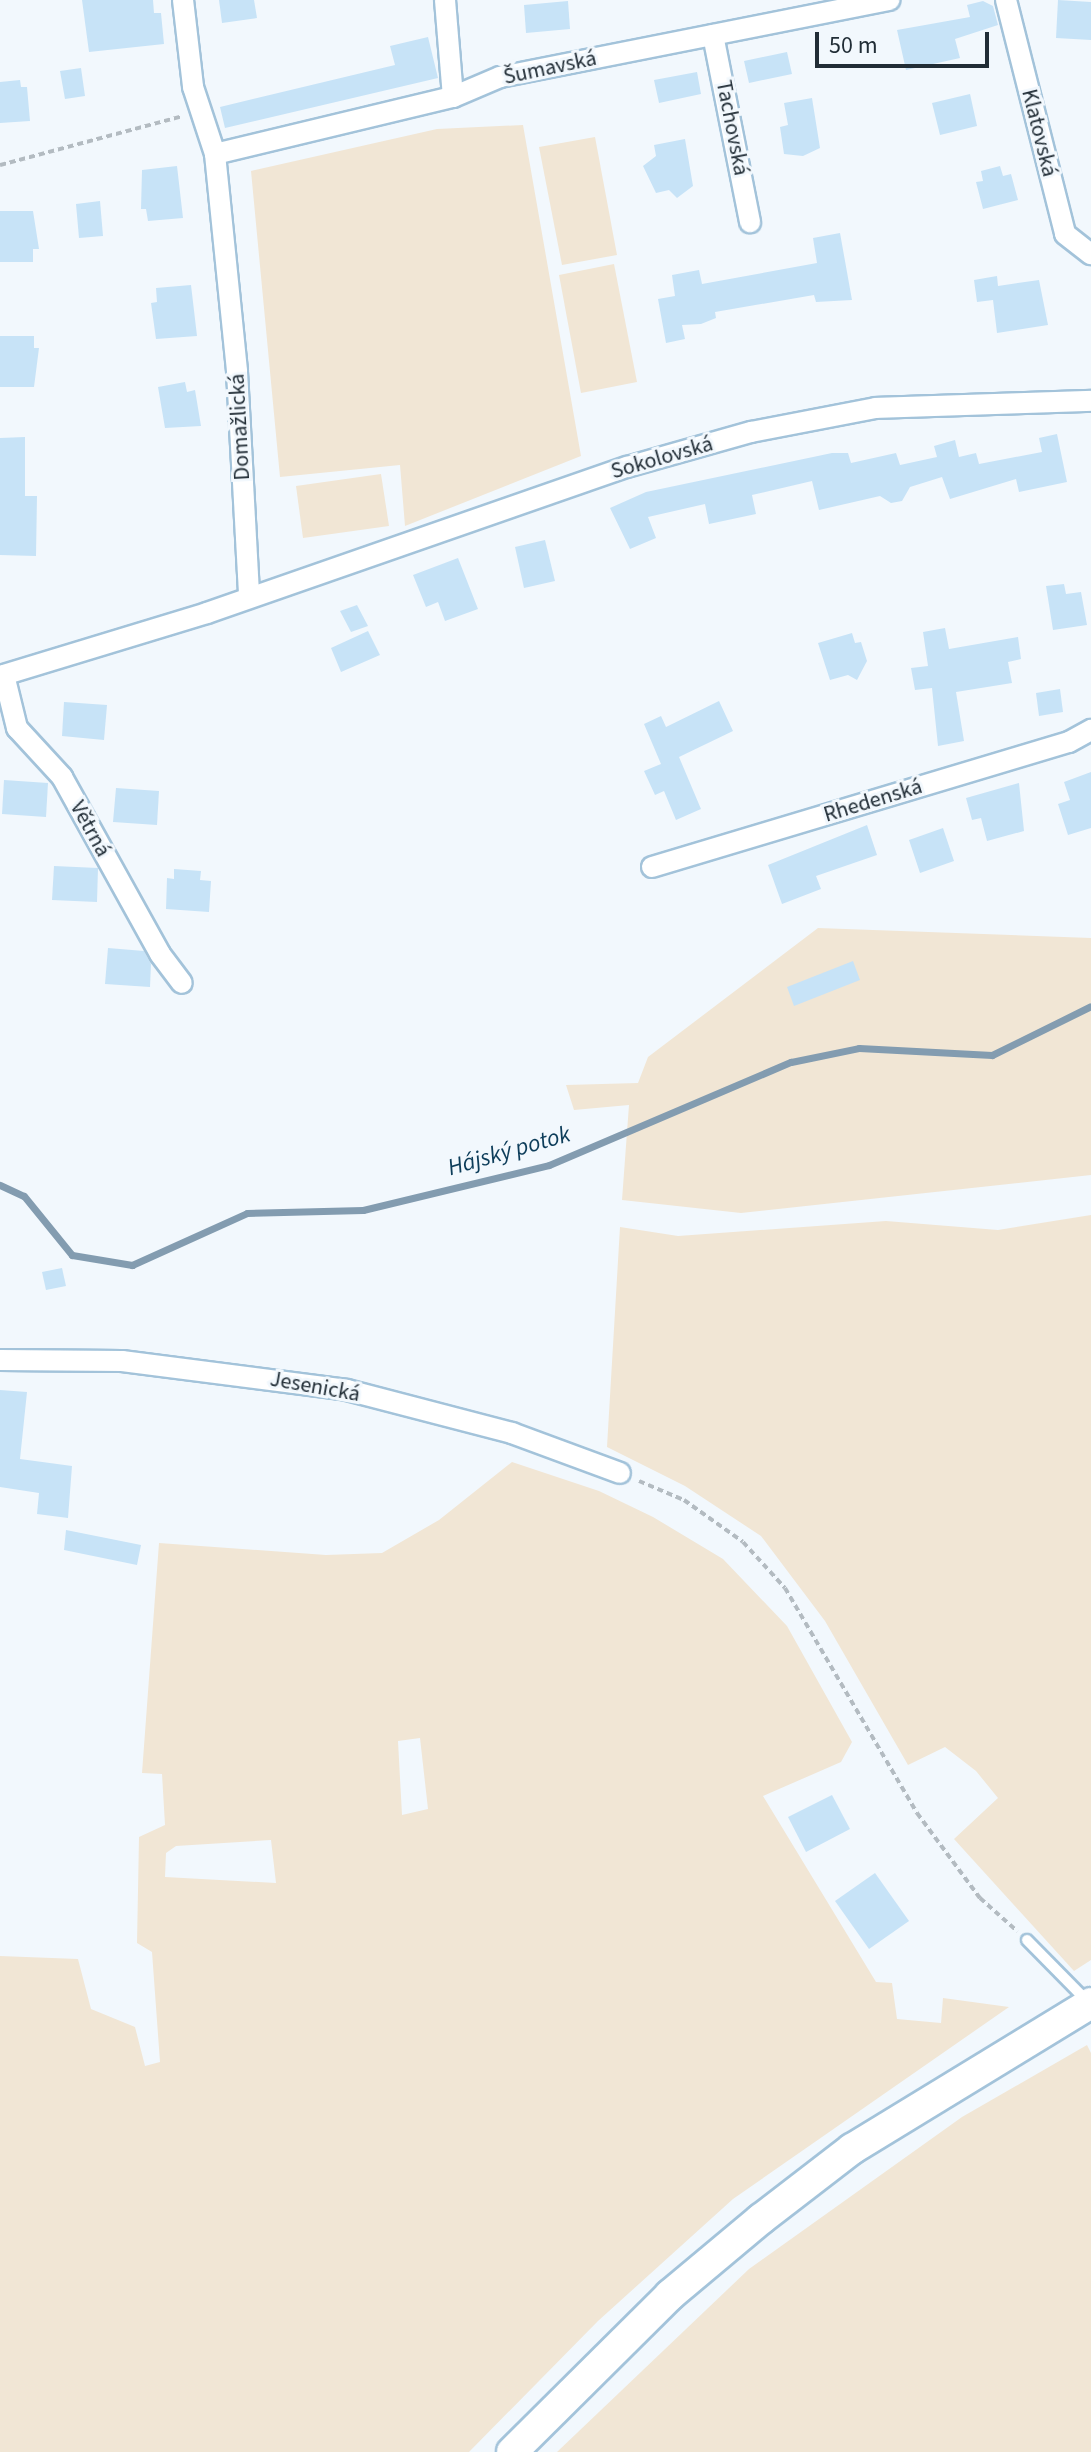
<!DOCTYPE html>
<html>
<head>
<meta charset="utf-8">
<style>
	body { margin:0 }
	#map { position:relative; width:1091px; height:2452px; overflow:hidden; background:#f2f8fd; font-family:"Source Sans 3",sans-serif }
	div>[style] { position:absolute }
	.green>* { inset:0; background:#f1e6d5 }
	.stream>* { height:7px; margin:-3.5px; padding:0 3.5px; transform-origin:3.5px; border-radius:3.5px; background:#839cb0 }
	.building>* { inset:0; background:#c7e3f7 }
	.path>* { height:4px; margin-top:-2px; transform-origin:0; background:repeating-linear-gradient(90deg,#b3bbc1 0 6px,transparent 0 10px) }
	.roads { filter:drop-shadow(2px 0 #a3c3da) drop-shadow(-2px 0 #a3c3da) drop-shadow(0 2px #a3c3da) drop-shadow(0 -2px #a3c3da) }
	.service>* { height:10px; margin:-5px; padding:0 5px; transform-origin:5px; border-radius:5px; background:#fff }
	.minor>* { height:20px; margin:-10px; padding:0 10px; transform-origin:10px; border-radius:10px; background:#fff }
	.secondary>* { height:30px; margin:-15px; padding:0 15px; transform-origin:15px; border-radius:15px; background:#fff }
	span { translate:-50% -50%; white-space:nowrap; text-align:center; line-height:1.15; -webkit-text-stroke:6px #f2f8fd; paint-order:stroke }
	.street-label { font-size:22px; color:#212d36 }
	.water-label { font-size:24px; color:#0d3d5a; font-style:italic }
	.scale { position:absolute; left:815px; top:32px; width:174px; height:36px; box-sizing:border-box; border:4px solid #212d36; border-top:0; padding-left:10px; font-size:24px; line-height:28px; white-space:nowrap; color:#212d36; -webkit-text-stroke:6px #f2f8fd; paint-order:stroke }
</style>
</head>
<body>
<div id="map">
	<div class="green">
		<i style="clip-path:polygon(523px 125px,581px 456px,405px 526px,400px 465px,280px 477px,251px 171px,437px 129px)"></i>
		<i style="clip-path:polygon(595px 137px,617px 255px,562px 265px,539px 147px)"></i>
		<i style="clip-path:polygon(614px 264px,637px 382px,581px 393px,559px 275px)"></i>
		<i style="clip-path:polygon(381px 474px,389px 526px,303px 538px,296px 486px)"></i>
		<i style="clip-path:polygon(818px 928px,1091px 938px,1091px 1175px,741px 1213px,622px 1200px,629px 1105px,574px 1110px,566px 1085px,638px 1083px,648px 1057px)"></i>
		<i style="clip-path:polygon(1091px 1215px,1091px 1960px,1074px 1971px,954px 1839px,998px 1798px,976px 1771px,945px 1747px,908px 1765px,825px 1621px,761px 1536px,685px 1486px,607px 1447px,620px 1227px,678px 1236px,886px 1221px,998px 1230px)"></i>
		<i style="clip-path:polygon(evenodd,512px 1462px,599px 1491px,653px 1517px,723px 1559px,787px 1626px,852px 1742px,841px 1762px,763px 1796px,876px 1982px,892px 1983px,897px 2019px,941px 2023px,943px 1998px,1009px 2007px,733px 2199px,598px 2321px,469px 2452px,0 2452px,0 1956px,78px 1959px,91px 2009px,135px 2027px,145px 2066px,160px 2062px,152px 1952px,137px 1943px,139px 1837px,165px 1825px,162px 1774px,142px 1773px,159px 1543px,326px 1555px,382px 1553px,439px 1520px,512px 1462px,420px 1738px,428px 1809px,402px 1815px,398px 1741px,420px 1738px,512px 1462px,271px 1840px,276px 1883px,165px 1877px,166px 1853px,176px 1846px,271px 1840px)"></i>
		<i style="clip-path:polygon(1087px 2045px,1091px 2053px,1091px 2452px,557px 2452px,749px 2269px,962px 2117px)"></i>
	</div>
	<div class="stream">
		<i style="left:0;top:1185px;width:26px;rotate:25deg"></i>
		<i style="left:24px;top:1196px;width:76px;rotate:50.9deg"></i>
		<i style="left:72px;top:1255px;width:61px;rotate:9.5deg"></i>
		<i style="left:132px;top:1265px;width:126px;rotate:-24.3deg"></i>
		<i style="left:247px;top:1213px;width:116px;rotate:-1.5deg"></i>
		<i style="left:363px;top:1210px;width:191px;rotate:-13.6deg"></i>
		<i style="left:549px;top:1165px;width:263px;rotate:-23.1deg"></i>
		<i style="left:791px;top:1062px;width:69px;rotate:-11.6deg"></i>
		<i style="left:859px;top:1048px;width:133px;rotate:3deg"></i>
		<i style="left:992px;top:1055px;width:110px;rotate:-26.3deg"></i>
	</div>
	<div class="building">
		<i style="clip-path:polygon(82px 0,153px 0,154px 13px,161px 13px,164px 44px,89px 52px)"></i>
		<i style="clip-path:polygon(219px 0,254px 0,257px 18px,222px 23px)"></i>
		<i style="clip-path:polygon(1058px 0,1091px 2px,1091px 40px,1056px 38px)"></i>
		<i style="clip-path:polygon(568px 1px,570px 29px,526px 33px,524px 5px)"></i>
		<i style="clip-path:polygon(983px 1px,993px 6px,998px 25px,955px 39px,960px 58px,906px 70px,897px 30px,970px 17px,967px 5px)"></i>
		<i style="clip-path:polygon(428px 37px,438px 78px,225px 128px,220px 107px,395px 65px,390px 46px)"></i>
		<i style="clip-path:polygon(787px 52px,792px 74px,749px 83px,744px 61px)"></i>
		<i style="clip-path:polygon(81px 68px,85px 96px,65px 99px,60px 71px)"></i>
		<i style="clip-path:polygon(697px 72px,701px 94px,659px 103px,654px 80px)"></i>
		<i style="clip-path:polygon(20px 80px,21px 87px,27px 87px,30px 121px,0 123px,0 82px)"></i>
		<i style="clip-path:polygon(970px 94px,977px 126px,940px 135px,932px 103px)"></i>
		<i style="clip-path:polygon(812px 98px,820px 148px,803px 156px,784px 154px,780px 127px,788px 125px,784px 103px)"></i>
		<i style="clip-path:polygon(685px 139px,693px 186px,677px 198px,669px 190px,656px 193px,643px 166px,656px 156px,654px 145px)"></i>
		<i style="clip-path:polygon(177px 166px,183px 218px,148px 221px,146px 209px,141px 209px,142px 170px)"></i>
		<i style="clip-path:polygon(1000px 166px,1003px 176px,1011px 174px,1018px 200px,983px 209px,976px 182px,983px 181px,981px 171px)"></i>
		<i style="clip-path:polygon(100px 201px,103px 236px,79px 238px,76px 204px)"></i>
		<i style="clip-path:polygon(0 211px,33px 211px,39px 249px,33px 249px,33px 262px,0 262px)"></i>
		<i style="clip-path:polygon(840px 233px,852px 300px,816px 302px,814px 295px,715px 312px,716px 318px,701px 324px,682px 325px,685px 339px,666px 343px,658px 299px,675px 296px,672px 275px,699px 270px,702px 284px,817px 263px,813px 238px)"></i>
		<i style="clip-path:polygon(997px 276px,998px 286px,1039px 280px,1048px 325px,997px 333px,993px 300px,977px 302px,974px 280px)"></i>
		<i style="clip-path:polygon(191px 285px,197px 336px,156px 339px,151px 303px,157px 302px,156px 288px)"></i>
		<i style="clip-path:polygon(0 336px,34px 336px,34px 348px,39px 348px,34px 387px,0 387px)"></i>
		<i style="clip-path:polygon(185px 382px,187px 392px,195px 390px,201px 426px,165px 428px,158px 387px)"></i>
		<i style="clip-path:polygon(1057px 434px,1067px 482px,1019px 492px,1016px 479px,950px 499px,942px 477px,910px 487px,902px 501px,891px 503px,880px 496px,819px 510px,812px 481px,752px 495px,756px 514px,709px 524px,705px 504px,648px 517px,656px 538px,630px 549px,610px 508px,646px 492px,832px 453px,848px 453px,851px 463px,896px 453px,900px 465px,937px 457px,934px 446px,955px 440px,959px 457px,976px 453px,979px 464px,1042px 452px,1039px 438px)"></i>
		<i style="clip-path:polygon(25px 437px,25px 496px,37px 496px,36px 556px,0 555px,0 438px)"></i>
		<i style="clip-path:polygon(545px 540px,555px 581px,524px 588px,515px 547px)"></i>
		<i style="clip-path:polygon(458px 558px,478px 609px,445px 621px,438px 602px,426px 607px,413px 575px)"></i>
		<i style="clip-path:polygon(1064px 584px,1066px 594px,1081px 592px,1087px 625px,1053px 630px,1046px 586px)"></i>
		<i style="clip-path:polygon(357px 605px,368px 626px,351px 632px,340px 611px)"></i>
		<i style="clip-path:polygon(945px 628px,949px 649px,1018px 637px,1021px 659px,1008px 662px,1012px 683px,956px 692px,964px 741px,938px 746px,932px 688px,915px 690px,911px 668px,928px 666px,923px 632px)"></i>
		<i style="clip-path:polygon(368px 631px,380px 655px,341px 672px,331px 648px)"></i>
		<i style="clip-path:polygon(852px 633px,855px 643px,861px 642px,867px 661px,857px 680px,848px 675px,830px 680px,818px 643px)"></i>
		<i style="clip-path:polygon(1060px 689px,1063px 712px,1039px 716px,1036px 693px)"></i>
		<i style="clip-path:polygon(719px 701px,733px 731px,679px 757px,701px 809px,676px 820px,664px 791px,655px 795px,644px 771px,661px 764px,644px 724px,661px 716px,666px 727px)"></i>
		<i style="clip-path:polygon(64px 702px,107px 705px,104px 740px,62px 736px)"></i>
		<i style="clip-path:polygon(1091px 772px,1091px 828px,1068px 835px,1058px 804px,1070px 800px,1064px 782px)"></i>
		<i style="clip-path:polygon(4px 780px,48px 783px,46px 817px,2px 814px)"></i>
		<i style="clip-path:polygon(1019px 783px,1024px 831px,987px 841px,981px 818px,972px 820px,966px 798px)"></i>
		<i style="clip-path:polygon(116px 788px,159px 791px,157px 825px,113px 822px)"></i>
		<i style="clip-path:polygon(867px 825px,877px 855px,816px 876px,821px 889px,782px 904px,768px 865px)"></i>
		<i style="clip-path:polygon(943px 828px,954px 861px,920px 873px,909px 840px)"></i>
		<i style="clip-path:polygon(54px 866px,98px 868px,97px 902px,52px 900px)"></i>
		<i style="clip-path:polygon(174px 869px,201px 871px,200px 880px,211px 881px,209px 912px,166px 909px,167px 878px,174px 879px)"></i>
		<i style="clip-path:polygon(108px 948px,144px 951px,151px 964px,150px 987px,105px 984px)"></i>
		<i style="clip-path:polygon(853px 961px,860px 980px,794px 1006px,787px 987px)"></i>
		<i style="clip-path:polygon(62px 1268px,66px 1286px,46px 1290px,42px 1272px)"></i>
		<i style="clip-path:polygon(0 1390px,27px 1392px,20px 1459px,72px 1466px,68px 1518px,37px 1514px,39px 1493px,0 1487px)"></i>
		<i style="clip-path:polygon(66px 1530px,141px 1545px,137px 1565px,64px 1550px)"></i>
		<i style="clip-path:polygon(832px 1795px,850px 1829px,806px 1852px,788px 1817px)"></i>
		<i style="clip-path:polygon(875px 1873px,909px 1921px,869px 1949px,835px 1901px)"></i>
	</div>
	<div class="path">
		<i style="left:0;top:165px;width:189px;rotate:-15deg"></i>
		<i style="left:639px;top:1481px;width:49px;rotate:22.9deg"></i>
		<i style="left:684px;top:1500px;width:72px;rotate:35.4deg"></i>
		<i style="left:743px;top:1542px;width:62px;rotate:47.6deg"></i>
		<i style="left:785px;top:1588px;width:261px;rotate:59.6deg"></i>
		<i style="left:917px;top:1813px;width:106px;rotate:53.5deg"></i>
		<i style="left:980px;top:1898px;width:50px;rotate:41.7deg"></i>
	</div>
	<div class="roads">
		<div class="service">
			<i style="left:1027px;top:1940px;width:87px;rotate:45.5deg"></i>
		</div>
		<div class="minor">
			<i style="left:183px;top:0;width:88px;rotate:83.4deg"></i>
			<i style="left:193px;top:87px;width:71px;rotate:71.8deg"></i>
			<i style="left:215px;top:154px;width:219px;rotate:84.2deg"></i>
			<i style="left:237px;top:372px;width:225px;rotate:86.9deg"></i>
			<i style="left:445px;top:0;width:97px;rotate:85.3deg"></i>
			<i style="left:1006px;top:0;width:241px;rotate:75.8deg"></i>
			<i style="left:1065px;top:234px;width:33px;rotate:38deg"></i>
			<i style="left:713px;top:35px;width:191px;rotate:78.8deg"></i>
			<i style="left:215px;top:154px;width:245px;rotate:-13.5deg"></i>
			<i style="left:453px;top:97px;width:51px;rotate:-23.1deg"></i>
			<i style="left:500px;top:77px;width:397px;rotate:-11.2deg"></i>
			<i style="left:4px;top:675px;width:55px;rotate:76.2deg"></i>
			<i style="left:17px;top:728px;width:67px;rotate:47.4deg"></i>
			<i style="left:62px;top:777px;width:202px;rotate:61deg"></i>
			<i style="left:160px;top:954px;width:36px;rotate:53deg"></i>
			<i style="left:0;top:676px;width:216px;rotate:-16.9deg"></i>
			<i style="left:207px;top:613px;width:445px;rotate:-19.2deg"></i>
			<i style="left:627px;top:467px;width:129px;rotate:-15.8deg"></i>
			<i style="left:751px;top:432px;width:127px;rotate:-10.9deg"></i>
			<i style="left:876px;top:408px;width:215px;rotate:-1.9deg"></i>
			<i style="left:652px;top:867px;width:435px;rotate:-16.7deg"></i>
			<i style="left:1069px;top:742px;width:25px;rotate:-29deg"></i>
			<i style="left:0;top:1360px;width:122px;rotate:0.5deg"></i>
			<i style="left:122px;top:1361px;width:227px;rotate:7.3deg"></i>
			<i style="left:347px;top:1390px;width:171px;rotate:14.6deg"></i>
			<i style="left:512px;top:1433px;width:115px;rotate:20.3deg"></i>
		</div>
		<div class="secondary">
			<i style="left:512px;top:2452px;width:223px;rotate:-44.8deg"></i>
			<i style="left:670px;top:2295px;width:119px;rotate:-39.9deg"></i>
			<i style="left:761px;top:2219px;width:115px;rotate:-37.6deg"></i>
			<i style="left:852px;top:2149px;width:280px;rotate:-31.4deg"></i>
		</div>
	</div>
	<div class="street-label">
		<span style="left:550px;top:68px;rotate:-12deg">Šumavská</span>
		<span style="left:732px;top:128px;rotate:79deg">Tachovská</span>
		<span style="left:1039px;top:133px;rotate:76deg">Klatovská</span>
		<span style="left:240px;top:427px;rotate:-93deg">Domažlická</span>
		<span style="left:662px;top:458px;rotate:-16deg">Sokolovská</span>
		<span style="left:873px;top:801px;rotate:-17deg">Rhedenská</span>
		<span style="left:90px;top:829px;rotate:61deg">Větrná</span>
		<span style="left:315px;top:1387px;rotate:10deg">Jesenická</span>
	</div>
	<div class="water-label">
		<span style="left:509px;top:1151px;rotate:-16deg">Hájský potok</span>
	</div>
	<div class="scale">50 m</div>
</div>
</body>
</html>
